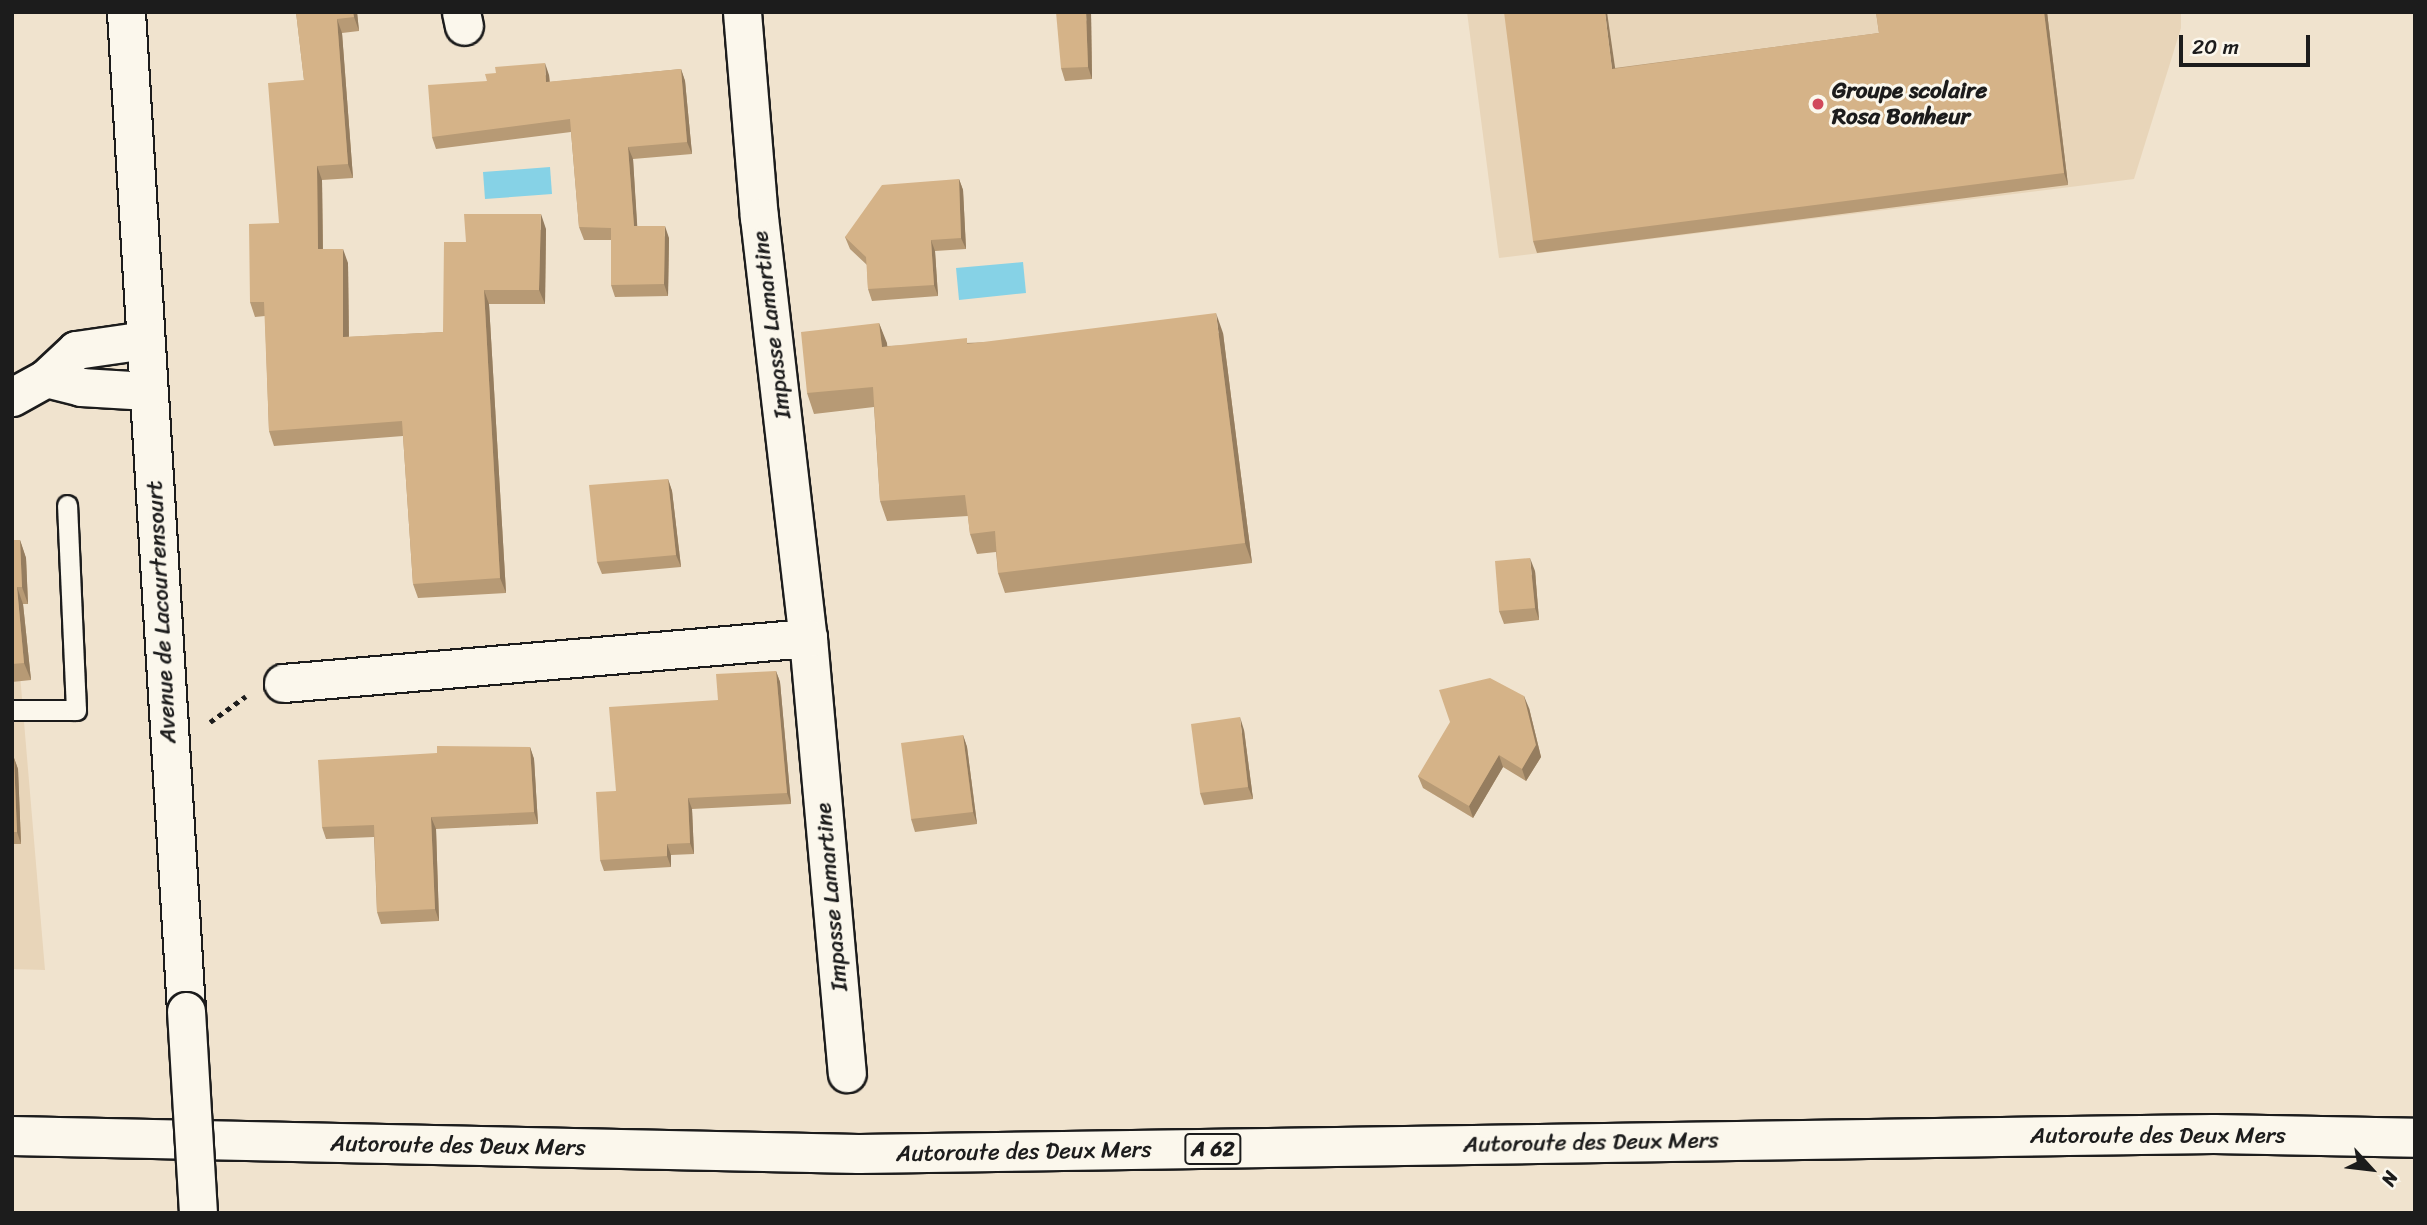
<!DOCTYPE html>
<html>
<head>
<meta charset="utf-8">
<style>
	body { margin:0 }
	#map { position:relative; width:2427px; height:1225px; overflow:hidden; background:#f0e3ce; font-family:Sriracha,sans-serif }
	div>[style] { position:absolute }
	.built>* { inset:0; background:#e8d5b9 }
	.water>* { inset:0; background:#86d2e6 }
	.path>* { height:4.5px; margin-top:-2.25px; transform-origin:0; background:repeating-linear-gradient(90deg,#1c1c1c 0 5px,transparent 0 10px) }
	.roads { filter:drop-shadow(2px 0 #1c1c1c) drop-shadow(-2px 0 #1c1c1c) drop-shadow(0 2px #1c1c1c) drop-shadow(0 -2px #1c1c1c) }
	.lane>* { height:19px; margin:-9.5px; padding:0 9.5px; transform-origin:9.5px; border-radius:9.5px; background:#fbf7ec }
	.street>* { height:37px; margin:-18.5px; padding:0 18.5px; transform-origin:18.5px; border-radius:18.5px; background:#fbf7ec }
	.highway>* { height:38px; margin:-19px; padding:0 19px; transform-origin:19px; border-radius:19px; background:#fbf7ec }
	.bridges { filter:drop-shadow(2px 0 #1c1c1c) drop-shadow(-2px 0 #1c1c1c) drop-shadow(0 2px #1c1c1c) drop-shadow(0 -2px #1c1c1c) }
	.street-bridge>* { height:37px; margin:-18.5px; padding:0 18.5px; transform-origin:18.5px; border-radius:18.5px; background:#fbf7ec }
	.wall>* { inset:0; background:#b79a75 }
	.shaded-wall>* { inset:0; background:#957d5f }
	.building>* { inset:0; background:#d5b388 }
	.dots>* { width:19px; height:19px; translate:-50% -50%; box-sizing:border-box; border:4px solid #fbf7ec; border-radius:50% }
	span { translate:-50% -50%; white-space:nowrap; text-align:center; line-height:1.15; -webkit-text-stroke:6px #fbf7ec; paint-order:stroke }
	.shield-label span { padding:2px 5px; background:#fbf7ec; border:2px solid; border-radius:5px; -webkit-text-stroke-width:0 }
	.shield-label { font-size:21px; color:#1c1c1c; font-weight:700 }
	.poi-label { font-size:23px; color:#1c1c1c; font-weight:700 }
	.left { translate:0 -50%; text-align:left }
	.street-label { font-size:23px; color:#1c1c1c }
	.frame { position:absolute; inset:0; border:14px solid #1c1c1c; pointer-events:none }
	.north { position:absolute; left:2336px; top:1134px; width:70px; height:70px; -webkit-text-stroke:5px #fbf7ec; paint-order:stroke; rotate:117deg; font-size:19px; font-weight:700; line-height:28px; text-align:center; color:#1c1c1c }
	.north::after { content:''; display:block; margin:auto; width:24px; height:32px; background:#1c1c1c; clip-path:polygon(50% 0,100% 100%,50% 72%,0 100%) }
	.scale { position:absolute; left:2179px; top:35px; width:131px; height:32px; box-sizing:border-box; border:4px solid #1c1c1c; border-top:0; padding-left:9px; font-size:21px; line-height:24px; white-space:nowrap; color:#1c1c1c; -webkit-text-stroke:5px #fbf7ec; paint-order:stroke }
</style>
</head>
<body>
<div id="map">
	<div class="built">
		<i style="clip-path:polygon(1467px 12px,2181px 12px,2181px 28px,2134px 179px,1499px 258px)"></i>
		<i style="clip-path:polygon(12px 580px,45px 970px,12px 969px)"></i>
	</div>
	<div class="water">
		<i style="clip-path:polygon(550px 167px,552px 194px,485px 199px,483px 172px)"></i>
		<i style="clip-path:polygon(1023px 262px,1026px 293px,959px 300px,956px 268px)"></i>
	</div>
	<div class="path">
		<i style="left:210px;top:722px;width:44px;rotate:-35.8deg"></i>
	</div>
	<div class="roads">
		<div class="lane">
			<i style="left:12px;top:710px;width:64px"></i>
			<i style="left:76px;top:710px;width:205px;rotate:-92.5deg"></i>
		</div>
		<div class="street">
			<i style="left:126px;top:12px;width:1001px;rotate:86.56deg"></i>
			<i style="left:461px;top:12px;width:14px;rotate:78deg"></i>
			<i style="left:742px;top:12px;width:206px;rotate:85.3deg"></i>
			<i style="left:759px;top:217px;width:424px;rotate:83.4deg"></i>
			<i style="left:808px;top:638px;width:437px;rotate:84.9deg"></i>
			<i style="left:46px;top:378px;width:36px;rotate:14deg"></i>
			<i style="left:81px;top:387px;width:67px;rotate:3.4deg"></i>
			<i style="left:12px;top:397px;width:39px;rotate:-29deg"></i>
			<i style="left:46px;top:378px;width:41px;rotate:-43deg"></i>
			<i style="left:76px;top:350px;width:70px;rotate:-8.2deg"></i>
			<i style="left:283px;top:683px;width:527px;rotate:-4.9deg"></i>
		</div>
		<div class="highway">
			<i style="left:12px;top:1136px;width:847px;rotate:1.22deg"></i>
			<i style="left:859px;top:1154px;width:1355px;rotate:-0.85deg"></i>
			<i style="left:2214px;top:1134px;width:201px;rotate:1.1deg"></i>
		</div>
	</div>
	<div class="bridges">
		<div class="street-bridge">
			<i style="left:186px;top:1011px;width:202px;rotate:86.6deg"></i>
		</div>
	</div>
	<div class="wall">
		<i style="clip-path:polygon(296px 12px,357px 12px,359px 31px,342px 33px,353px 178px,322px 180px,323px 249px,348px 263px,349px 337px,443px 332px,466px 242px,546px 229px,545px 304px,489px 304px,506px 593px,418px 598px,413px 584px,403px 436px,274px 446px,269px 431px,265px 316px,255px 317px,250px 302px,279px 223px,304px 80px)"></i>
		<i style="clip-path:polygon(1091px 12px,1092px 79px,1065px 81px,1061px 68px)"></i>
		<i style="clip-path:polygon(1876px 12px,2047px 12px,2068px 185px,1537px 253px,1533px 241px,1615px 68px,1879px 33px)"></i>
		<i style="clip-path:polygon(2283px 12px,2337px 12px,2337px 14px)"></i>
		<i style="clip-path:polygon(681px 69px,685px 81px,692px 154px,633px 159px,637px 226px,669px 238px,668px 296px,615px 297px,611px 285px,611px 240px,584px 240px,579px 227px,571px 132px,436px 149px,432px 137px,487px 81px,549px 75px,550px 82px)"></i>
		<i style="clip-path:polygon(959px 179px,963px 190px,966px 249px,935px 251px,938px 296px,872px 301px,868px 289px,867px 265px,850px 249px,845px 237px)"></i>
		<i style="clip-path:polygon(879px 323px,887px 346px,1223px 333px,1252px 563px,1005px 593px,998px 573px,996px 552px,977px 554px,970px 534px,968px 516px,887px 521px,880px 501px,874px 407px,814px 414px,807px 393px)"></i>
		<i style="clip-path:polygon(668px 479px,672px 491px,681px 567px,602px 574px,597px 562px)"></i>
		<i style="clip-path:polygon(12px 540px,20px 540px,26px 558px,28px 604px,23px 604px,31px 680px,12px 682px)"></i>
		<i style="clip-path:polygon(1535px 571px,1539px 620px,1504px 624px,1499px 611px)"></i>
		<i style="clip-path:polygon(776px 671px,780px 682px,791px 804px,692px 809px,694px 854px,671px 855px,671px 867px,604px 871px,600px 860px,616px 791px,718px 700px)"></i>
		<i style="clip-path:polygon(1529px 708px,1541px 757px,1526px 781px,1503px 767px,1473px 818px,1423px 788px,1418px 776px)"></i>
		<i style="clip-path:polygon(1244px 730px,1253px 799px,1204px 805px,1200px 793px)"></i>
		<i style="clip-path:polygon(963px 735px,967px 747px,977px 824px,915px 832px,911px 819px)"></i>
		<i style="clip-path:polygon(530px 747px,534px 759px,538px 824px,436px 829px,439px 921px,381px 924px,377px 912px,374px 837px,326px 839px,322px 827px,437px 753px)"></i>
		<i style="clip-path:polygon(12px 758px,14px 758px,18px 769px,21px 844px,12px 844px)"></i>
	</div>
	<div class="shaded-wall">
		<i style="clip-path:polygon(353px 12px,357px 12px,359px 31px,354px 17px)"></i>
		<i style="clip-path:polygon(1086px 12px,1091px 12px,1092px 79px,1088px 67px)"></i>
		<i style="clip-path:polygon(1605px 12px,1607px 12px,1617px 81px,1612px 69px)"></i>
		<i style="clip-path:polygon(2044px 12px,2047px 12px,2068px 185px,2064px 173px)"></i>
		<i style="clip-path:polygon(337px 19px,342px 33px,353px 178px,348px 164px)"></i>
		<i style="clip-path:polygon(545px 63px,549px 75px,550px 94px,546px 82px)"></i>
		<i style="clip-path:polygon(681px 69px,685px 81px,692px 154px,687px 142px)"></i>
		<i style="clip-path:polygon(628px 147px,633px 159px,638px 238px,634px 226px)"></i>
		<i style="clip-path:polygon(317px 166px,322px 180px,323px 263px,318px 249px)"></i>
		<i style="clip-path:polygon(959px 179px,963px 190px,966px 249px,961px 238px)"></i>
		<i style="clip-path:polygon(541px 214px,546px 229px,545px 304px,539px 290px)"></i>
		<i style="clip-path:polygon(665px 226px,669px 238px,668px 296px,664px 284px)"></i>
		<i style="clip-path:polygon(931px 240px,935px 251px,938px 296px,934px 285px)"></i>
		<i style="clip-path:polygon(343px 249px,348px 263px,349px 351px,343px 337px)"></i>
		<i style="clip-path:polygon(484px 290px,489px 304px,506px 593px,500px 578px)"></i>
		<i style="clip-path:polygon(1216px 313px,1223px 333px,1252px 563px,1245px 543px)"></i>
		<i style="clip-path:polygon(879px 323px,887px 343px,889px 367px,882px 347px)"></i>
		<i style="clip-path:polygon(668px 479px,672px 491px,681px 567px,676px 555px)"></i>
		<i style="clip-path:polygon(20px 540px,26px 558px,28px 604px,22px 587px)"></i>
		<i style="clip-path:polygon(1530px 558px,1535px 571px,1539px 620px,1535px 608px)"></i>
		<i style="clip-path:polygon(17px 587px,23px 604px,31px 680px,24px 663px)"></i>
		<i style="clip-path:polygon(776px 671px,780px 682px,791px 804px,787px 793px)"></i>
		<i style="clip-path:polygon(1524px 696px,1529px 708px,1541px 757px,1526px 781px,1522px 769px)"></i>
		<i style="clip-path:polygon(1240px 717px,1244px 730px,1253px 799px,1248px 787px)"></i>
		<i style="clip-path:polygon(963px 735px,967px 747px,977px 824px,973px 812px)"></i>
		<i style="clip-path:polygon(530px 747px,534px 759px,538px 824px,534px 812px)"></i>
		<i style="clip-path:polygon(1499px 755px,1503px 767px,1473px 818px,1469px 806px)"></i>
		<i style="clip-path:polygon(14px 758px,18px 769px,21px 844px,17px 832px)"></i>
		<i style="clip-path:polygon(688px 798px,692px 809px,694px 854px,690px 843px)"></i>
		<i style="clip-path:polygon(431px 817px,436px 829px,439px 921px,435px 909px)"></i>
		<i style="clip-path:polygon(667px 844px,671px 855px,671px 867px,667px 856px)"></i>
	</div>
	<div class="building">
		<i style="clip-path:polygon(296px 12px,353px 12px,354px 17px,337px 19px,348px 164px,317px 166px,318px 249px,343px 249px,343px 337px,443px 332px,444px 242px,466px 242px,464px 214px,541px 214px,539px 290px,484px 290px,500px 578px,413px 584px,402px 421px,269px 431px,264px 302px,250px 302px,249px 224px,279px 223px,268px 83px,304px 80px)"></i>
		<i style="clip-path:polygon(1056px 12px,1086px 12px,1088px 67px,1061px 68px)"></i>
		<i style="clip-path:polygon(1504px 12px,1605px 12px,1612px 69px,1879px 33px,1876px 12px,2044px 12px,2064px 173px,1533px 241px)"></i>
		<i style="clip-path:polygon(545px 63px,546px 82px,681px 69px,687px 142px,628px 147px,634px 226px,665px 226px,664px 284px,611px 285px,611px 228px,579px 227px,570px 119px,432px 137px,428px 85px,487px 81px,485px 74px,496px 73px,495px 67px)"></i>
		<i style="clip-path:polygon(959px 179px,961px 238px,931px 240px,934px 285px,868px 289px,866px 257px,845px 237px,882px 185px)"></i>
		<i style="clip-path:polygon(1216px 313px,1245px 543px,998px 573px,995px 531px,970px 534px,965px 495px,880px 501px,873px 387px,807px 393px,801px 332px,879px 323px,882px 347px,967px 338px,967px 344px)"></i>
		<i style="clip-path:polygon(668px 479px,676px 555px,597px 562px,589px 485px)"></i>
		<i style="clip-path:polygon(12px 540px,20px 540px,22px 587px,17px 587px,24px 663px,12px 664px)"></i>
		<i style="clip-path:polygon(1530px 558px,1535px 608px,1499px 611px,1495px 561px)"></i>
		<i style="clip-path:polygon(776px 671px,787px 793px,688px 798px,690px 843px,667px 844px,667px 856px,600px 860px,596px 792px,616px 791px,609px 707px,718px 700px,716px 674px)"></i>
		<i style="clip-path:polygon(1490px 678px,1524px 696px,1536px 745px,1522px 769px,1499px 755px,1469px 806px,1418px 776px,1450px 722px,1439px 690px)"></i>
		<i style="clip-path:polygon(1240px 717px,1248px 787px,1200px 793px,1191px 724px)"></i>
		<i style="clip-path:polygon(963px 735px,973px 812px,911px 819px,901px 743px)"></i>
		<i style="clip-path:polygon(437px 746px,530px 747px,534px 812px,431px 817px,435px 909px,377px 912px,374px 825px,322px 827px,318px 760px,437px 753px)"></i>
		<i style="clip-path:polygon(12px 758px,14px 758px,17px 832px,12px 832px)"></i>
	</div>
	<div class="dots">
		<i style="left:1818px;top:104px;background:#d1495b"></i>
	</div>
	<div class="shield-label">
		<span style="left:1213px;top:1149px">A 62</span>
	</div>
	<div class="poi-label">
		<span class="left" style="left:1832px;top:104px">Groupe scolaire<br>Rosa Bonheur</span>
	</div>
	<div class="street-label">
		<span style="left:772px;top:325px;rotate:-97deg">Impasse Lamartine</span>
		<span style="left:162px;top:612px;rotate:-93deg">Avenue de Lacourtensourt</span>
		<span style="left:832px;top:897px;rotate:-95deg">Impasse Lamartine</span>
		<span style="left:2158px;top:1136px">Autoroute des Deux Mers</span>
		<span style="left:1591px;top:1143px;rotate:-1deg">Autoroute des Deux Mers</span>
		<span style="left:458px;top:1146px;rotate:1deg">Autoroute des Deux Mers</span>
		<span style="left:1024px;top:1152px;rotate:-1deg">Autoroute des Deux Mers</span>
	</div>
	<div class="frame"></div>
	<div class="north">N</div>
	<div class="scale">20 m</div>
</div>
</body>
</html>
